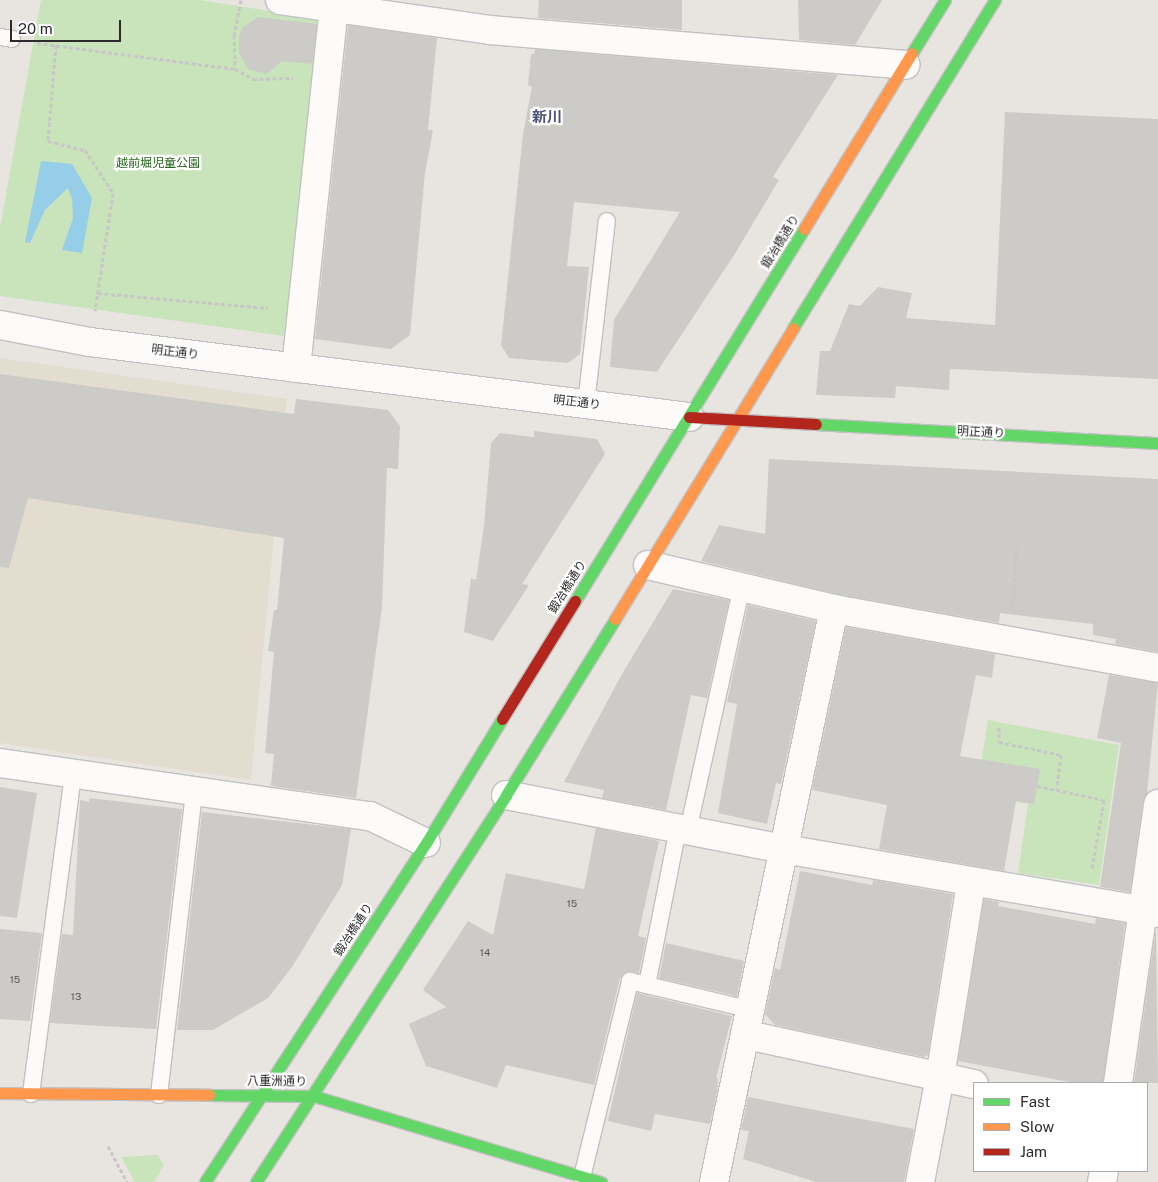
<!DOCTYPE html>
<html>
<head>
<meta charset="utf-8">
<style>
	body { margin:0 }
	#map { position:relative; width:1158px; height:1182px; overflow:hidden; background:#e8e5e0; font-family:"Public Sans","Noto Sans JP",sans-serif }
	div>[style] { position:absolute }
	.education>* { inset:0; background:#e3ddcf }
	.green>* { inset:0; background:#c9e3bb }
	.water>* { inset:0; background:#97cee7 }
	.building>* { inset:0; background:#cdcbc7 }
	.path>* { height:3px; margin-top:-1.5px; transform-origin:0; background:repeating-linear-gradient(90deg,#c8c7c7 0 4px,transparent 0 6.5px) }
	.roads { filter:drop-shadow(1px 0 #c2c1c1) drop-shadow(-1px 0 #c2c1c1) drop-shadow(0 1px #c2c1c1) drop-shadow(0 -1px #c2c1c1) }
	.lane>* { height:16px; margin:-8px; padding:0 8px; transform-origin:8px; border-radius:8px; background:#fcfbfa }
	.street>* { height:28px; margin:-14px; padding:0 14px; transform-origin:14px; border-radius:14px; background:#fcfbfa }
	.fast>* { height:11px; margin:-5.5px; padding:0 5.5px; transform-origin:5.5px; border-radius:5.5px; background:#63d668 }
	.slow>* { height:11px; margin:-5.5px; padding:0 5.5px; transform-origin:5.5px; border-radius:5.5px; background:#ff974d }
	.jam>* { height:11px; margin:-5.5px; padding:0 5.5px; transform-origin:5.5px; border-radius:5.5px; background:#b3261e }
	span { translate:-50% -50%; white-space:nowrap; text-align:center; line-height:1.15; -webkit-text-stroke:4.5px #fff; paint-order:stroke }
	.number-label { font-size:10px; color:#555554 }
	.number-label span { -webkit-text-stroke-width:0 }
	.park-label { font-size:12px; color:#28661d }
	.street-label { font-size:12px; color:#2b2b2b }
	.quarter-label { font-size:15px; color:#4c527a; font-weight:700 }
	.legend { position:absolute; left:973px; top:1082px; width:175px; height:90px; box-sizing:border-box; background:#fff; border:1px solid #aaa; margin:0; padding:6px 9px; list-style:none; font-size:15px; color:#2b2b2b }
	.legend li { display:flex; align-items:center; gap:10px; height:25px }
	.legend b { width:25px; border:1px solid #aaa }
	.scale { position:absolute; left:10px; top:20px; width:111px; height:22px; box-sizing:border-box; border:2px solid #2b2b2b; border-top:0; padding-left:6px; font-size:15px; line-height:18px; white-space:nowrap; color:#2b2b2b; -webkit-text-stroke:4px #fff; paint-order:stroke }
</style>
</head>
<body>
<div id="map">
	<div class="education">
		<i style="clip-path:polygon(0 358px,287px 399px,251px 780px,0 743px)"></i>
	</div>
	<div class="green">
		<i style="clip-path:polygon(41px 0,200px 0,320px 19px,284px 336px,0 296px,0 228px)"></i>
		<i style="clip-path:polygon(988px 720px,1119px 745px,1099px 885px,1018px 873px,1028px 804px,976px 795px)"></i>
		<i style="clip-path:polygon(157px 1155px,164px 1165px,154px 1182px,135px 1182px,121px 1157px)"></i>
	</div>
	<div class="water">
		<i style="clip-path:polygon(41px 161px,72px 164px,92px 198px,82px 253px,62px 250px,73px 218px,72px 199px,68px 188px,45px 210px,30px 243px,25px 242px)"></i>
	</div>
	<div class="building">
		<i style="clip-path:polygon(539px 0,682px 0,682px 30px,538px 18px)"></i>
		<i style="clip-path:polygon(798px 0,882px 0,855px 45px,799px 40px)"></i>
		<i style="clip-path:polygon(258px 17px,317px 24px,312px 64px,282px 61px,267px 74px,248px 69px,239px 53px,239px 37px,243px 27px)"></i>
		<i style="clip-path:polygon(348px 25px,437px 38px,428px 130px,433px 130px,425px 173px,410px 335px,391px 349px,315px 339px)"></i>
		<i style="clip-path:polygon(535px 49px,838px 75px,773px 177px,779px 180px,736px 252px,657px 372px,610px 367px,614px 320px,680px 212px,574px 202px,567px 266px,589px 267px,580px 354px,568px 363px,509px 358px,501px 345px,523px 134px,532px 87px,528px 85px,531px 54px,534px 54px)"></i>
		<i style="clip-path:polygon(1005px 112px,1158px 119px,1158px 379px,950px 369px,949px 390px,896px 386px,895px 398px,816px 395px,820px 351px,830px 351px,849px 304px,860px 306px,878px 287px,912px 293px,906px 318px,995px 325px)"></i>
		<i style="clip-path:polygon(0 374px,294px 414px,296px 399px,388px 410px,400px 426px,398px 469px,387px 468px,382px 607px,356px 798px,271px 786px,274px 754px,265px 753px,274px 652px,268px 651px,274px 610px,277px 610px,284px 538px,28px 498px,9px 568px,0 567px)"></i>
		<i style="clip-path:polygon(534px 431px,597px 439px,605px 454px,522px 584px,529px 585px,493px 641px,464px 632px,471px 578px,476px 580px,484px 526px,491px 443px,500px 433px,534px 437px)"></i>
		<i style="clip-path:polygon(769px 459px,1158px 479px,1158px 652px,1115px 644px,1116px 639px,1093px 635px,1093px 624px,1000px 613px,999px 623px,837px 594px,701px 561px,719px 525px,765px 534px)"></i>
		<i style="clip-path:polygon(673px 589px,729px 600px,707px 698px,691px 695px,666px 810px,602px 798px,604px 790px,564px 782px,622px 674px)"></i>
		<i style="clip-path:polygon(748px 605px,816px 621px,781px 784px,776px 783px,767px 824px,718px 813px,737px 704px,727px 702px)"></i>
		<i style="clip-path:polygon(846px 627px,995px 654px,992px 678px,976px 675px,960px 756px,1040px 769px,1034px 804px,1016px 801px,1004px 871px,879px 849px,887px 805px,812px 790px)"></i>
		<i style="clip-path:polygon(1109px 675px,1158px 683px,1147px 793px,1143px 802px,1130px 892px,1100px 887px,1121px 743px,1097px 738px)"></i>
		<i style="clip-path:polygon(0 787px,37px 793px,17px 918px,0 916px)"></i>
		<i style="clip-path:polygon(90px 798px,182px 809px,156px 1029px,50px 1023px,62px 934px,73px 935px,80px 800px,89px 802px)"></i>
		<i style="clip-path:polygon(202px 812px,351px 829px,342px 885px,292px 967px,268px 998px,213px 1030px,177px 1030px)"></i>
		<i style="clip-path:polygon(596px 828px,659px 841px,638px 936px,646px 938px,639px 973px,628px 971px,620px 978px,594px 1085px,506px 1065px,497px 1088px,426px 1066px,409px 1024px,446px 1007px,423px 990px,468px 921px,493px 935px,506px 873px,584px 889px)"></i>
		<i style="clip-path:polygon(800px 871px,872px 885px,873px 880px,953px 894px,928px 1055px,924px 1057px,775px 1025px,765px 1014px,775px 968px,780px 970px)"></i>
		<i style="clip-path:polygon(984px 899px,999px 902px,998px 906px,1095px 924px,1096px 918px,1125px 923px,1103px 1083px,1075px 1083px,958px 1061px)"></i>
		<i style="clip-path:polygon(1156px 928px,1158px 1083px,1134px 1083px)"></i>
		<i style="clip-path:polygon(0 929px,42px 933px,30px 1021px,0 1019px)"></i>
		<i style="clip-path:polygon(666px 943px,744px 961px,737px 996px,659px 978px)"></i>
		<i style="clip-path:polygon(637px 993px,732px 1016px,716px 1078px,718px 1078px,717px 1092px,710px 1124px,655px 1114px,651px 1131px,608px 1121px)"></i>
		<i style="clip-path:polygon(748px 1097px,914px 1129px,904px 1182px,816px 1182px,743px 1159px,749px 1131px,741px 1130px)"></i>
	</div>
	<div class="path">
		<i style="left:241px;top:0;width:36px;rotate:101deg"></i>
		<i style="left:234px;top:35px;width:34px;rotate:88deg"></i>
		<i style="left:235px;top:69px;width:21px;rotate:29deg"></i>
		<i style="left:253px;top:79px;width:40px;rotate:-1.4deg"></i>
		<i style="left:37px;top:43px;width:200px;rotate:7.5deg"></i>
		<i style="left:56px;top:45px;width:96px;rotate:94.8deg"></i>
		<i style="left:48px;top:141px;width:38px;rotate:14deg"></i>
		<i style="left:85px;top:150px;width:51px;rotate:56.9deg"></i>
		<i style="left:113px;top:193px;width:119px;rotate:98.7deg"></i>
		<i style="left:98px;top:293px;width:170px;rotate:5.1deg"></i>
		<i style="left:1013px;top:607px;width:62px;rotate:-86.3deg"></i>
		<i style="left:999px;top:727px;width:15px;rotate:90deg"></i>
		<i style="left:999px;top:742px;width:63px;rotate:11.8deg"></i>
		<i style="left:1061px;top:755px;width:35px;rotate:97deg"></i>
		<i style="left:1037px;top:786px;width:68px;rotate:11.8deg"></i>
		<i style="left:1104px;top:800px;width:70px;rotate:99.9deg"></i>
		<i style="left:108px;top:1146px;width:41px;rotate:62.2deg"></i>
	</div>
	<div class="roads">
		<div class="lane">
			<i style="left:0;top:37px;width:12px;rotate:9deg"></i>
			<i style="left:586px;top:404px;width:184px;rotate:-83.5deg"></i>
			<i style="left:688px;top:831px;width:251px;rotate:-77.6deg"></i>
			<i style="left:647px;top:985px;width:159px;rotate:-78.8deg"></i>
			<i style="left:31px;top:1094px;width:324px;rotate:-82.5deg"></i>
			<i style="left:159px;top:1095px;width:306px;rotate:-83.4deg"></i>
			<i style="left:582px;top:1177px;width:202px;rotate:-76.2deg"></i>
			<i style="left:630px;top:981px;width:125px;rotate:13.4deg"></i>
		</div>
		<div class="street">
			<i style="left:280px;top:0;width:212px;rotate:8.1deg"></i>
			<i style="left:490px;top:30px;width:417px;rotate:4.8deg"></i>
			<i style="left:0;top:325px;width:92px;rotate:10.7deg"></i>
			<i style="left:90px;top:342px;width:604px;rotate:7.14deg"></i>
			<i style="left:296px;top:368px;width:362px;rotate:-84deg"></i>
			<i style="left:648px;top:565px;width:191px;rotate:13.3deg"></i>
			<i style="left:834px;top:609px;width:329px;rotate:10.3deg"></i>
			<i style="left:0;top:763px;width:374px;rotate:8.2deg"></i>
			<i style="left:370px;top:816px;width:62px;rotate:25.7deg"></i>
			<i style="left:506px;top:795px;width:283px;rotate:11deg"></i>
			<i style="left:784px;top:849px;width:379px;rotate:9.7deg"></i>
			<i style="left:747px;top:1035px;width:232px;rotate:12.2deg"></i>
			<i style="left:1118px;top:1083px;width:282px;rotate:-81.8deg"></i>
			<i style="left:714px;top:1182px;width:585px;rotate:-78.17deg"></i>
			<i style="left:920px;top:1182px;width:107px;rotate:-79.2deg"></i>
			<i style="left:940px;top:1077px;width:196px;rotate:-80.9deg"></i>
			<i style="left:1102px;top:1182px;width:11px;rotate:-80deg"></i>
		</div>
		<div class="fast">
			<i style="left:912px;top:53px;width:62px;rotate:-58.1deg"></i>
			<i style="left:793px;top:328px;width:385px;rotate:-58.4deg"></i>
			<i style="left:816px;top:424px;width:343px;rotate:3.2deg"></i>
			<i style="left:575px;top:601px;width:437px;rotate:-58.4deg"></i>
			<i style="left:209px;top:1095px;width:105px;rotate:0.5deg"></i>
			<i style="left:314px;top:1096px;width:300px;rotate:16.7deg"></i>
			<i style="left:205px;top:1182px;width:405px;rotate:-56.9deg"></i>
			<i style="left:426px;top:843px;width:145px;rotate:-58.5deg"></i>
			<i style="left:256px;top:1182px;width:461px;rotate:-57.1deg"></i>
			<i style="left:506px;top:795px;width:207px;rotate:-58.2deg"></i>
		</div>
		<div class="slow">
			<i style="left:804px;top:229px;width:206px;rotate:-58.5deg"></i>
			<i style="left:615px;top:619px;width:341px;rotate:-58.5deg"></i>
			<i style="left:0;top:1093px;width:209px;rotate:0.5deg"></i>
		</div>
		<div class="jam">
			<i style="left:689px;top:417px;width:127px;rotate:3.2deg"></i>
			<i style="left:502px;top:719px;width:139px;rotate:-58.3deg"></i>
		</div>
	</div>
	<div class="number-label">
		<span style="left:572px;top:904px">15</span>
		<span style="left:485px;top:953px">14</span>
		<span style="left:15px;top:980px">15</span>
		<span style="left:76px;top:997px">13</span>
	</div>
	<div class="park-label">
		<span style="left:158px;top:164px">越前堀児童公園</span>
	</div>
	<div class="street-label">
		<span style="left:781px;top:242px;rotate:-58deg">鍛冶橋通り</span>
		<span style="left:175px;top:353px;rotate:7deg">明正通り</span>
		<span style="left:577px;top:403px;rotate:7deg">明正通り</span>
		<span style="left:981px;top:433px;rotate:3deg">明正通り</span>
		<span style="left:568px;top:587px;rotate:-58deg">鍛冶橋通り</span>
		<span style="left:354px;top:930px;rotate:-57deg">鍛冶橋通り</span>
		<span style="left:277px;top:1082px;rotate:1deg">八重洲通り</span>
	</div>
	<div class="quarter-label">
		<span style="left:547px;top:117px">新川</span>
	</div>
	<ul class="legend">
	<li><b style="height:6px;background:#63d668"></b>Fast</li>
	<li><b style="height:6px;background:#ff974d"></b>Slow</li>
	<li><b style="height:6px;background:#b3261e"></b>Jam</li>
	</ul>
	<div class="scale">20 m</div>
</div>
</body>
</html>
